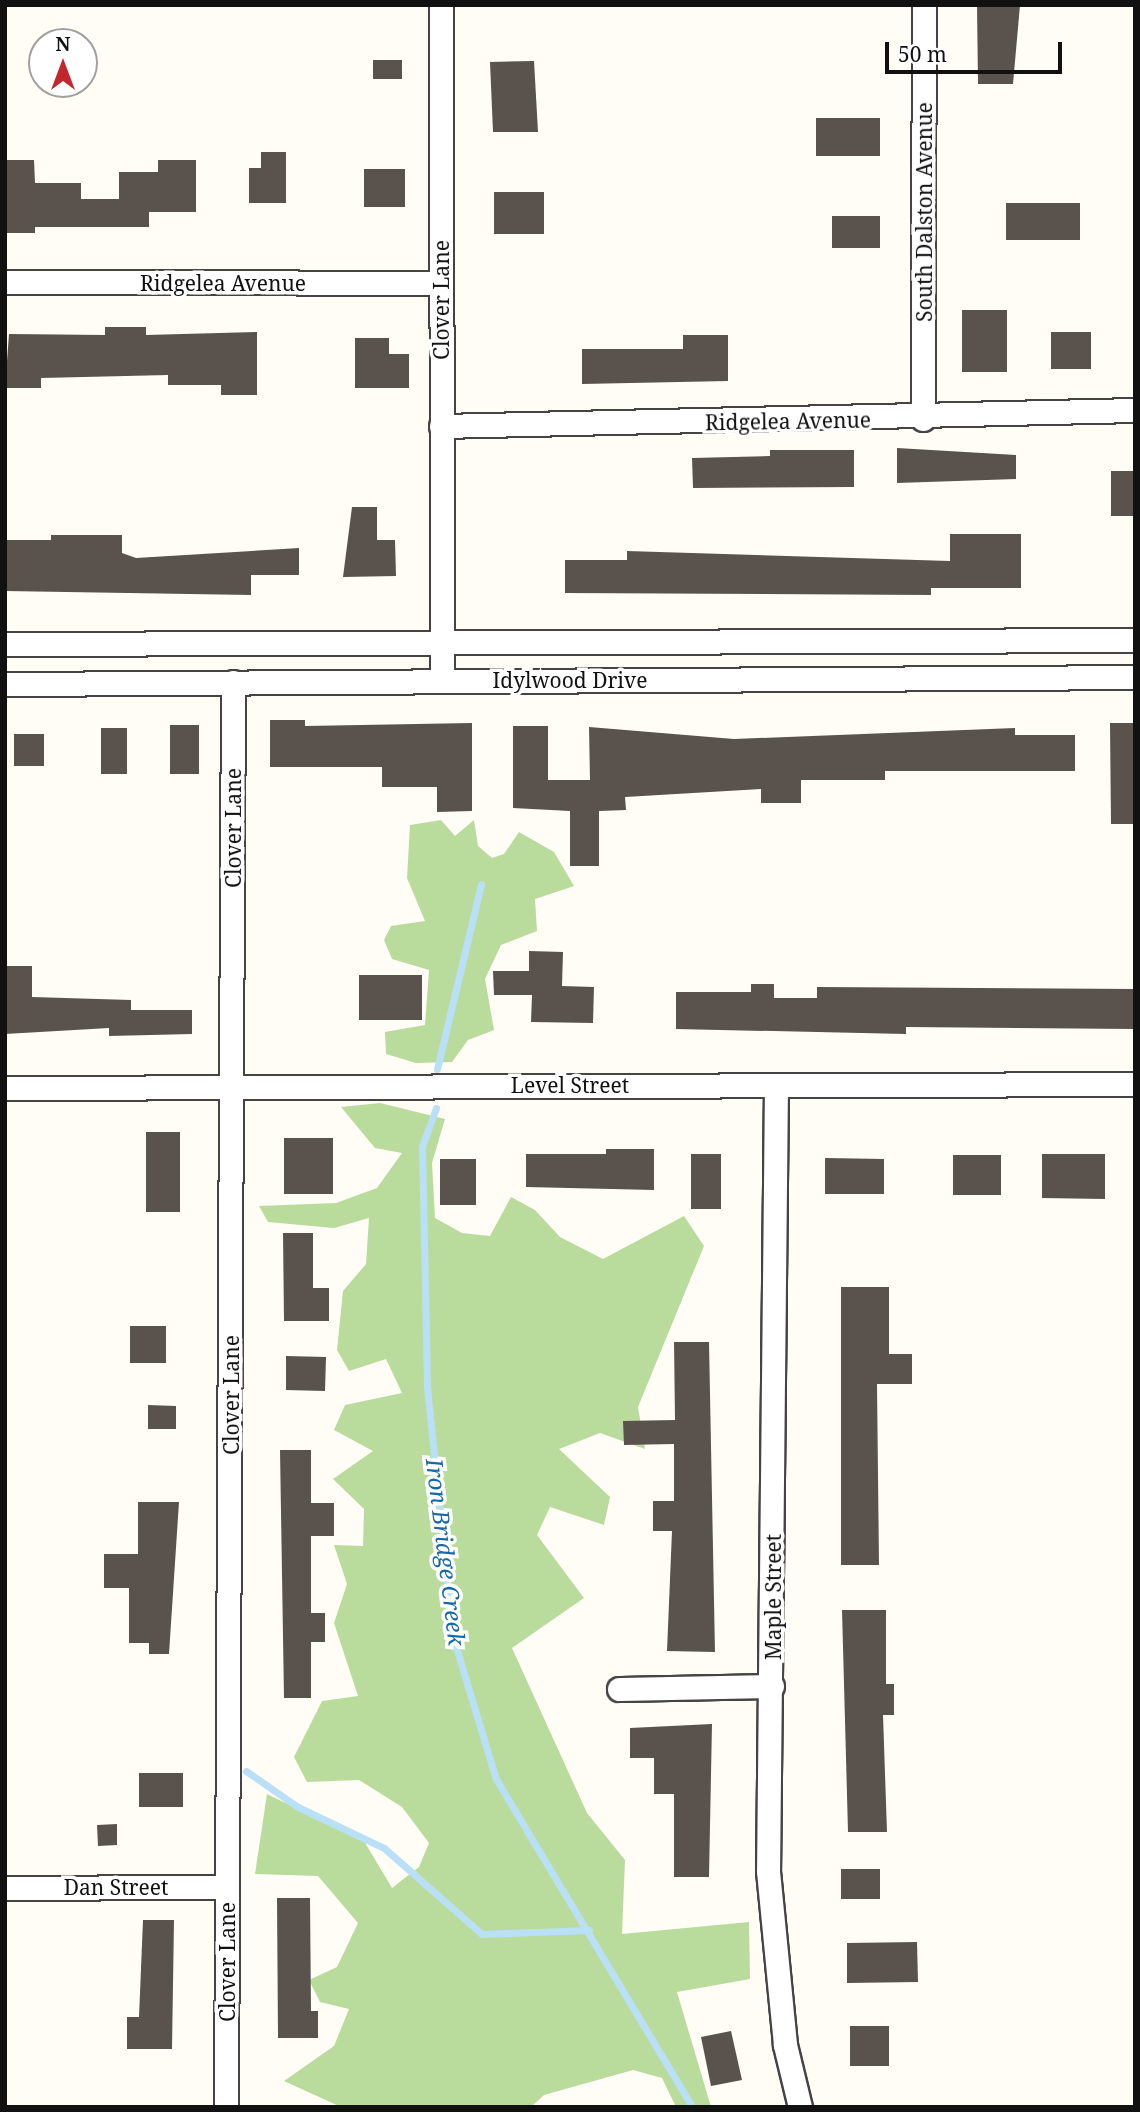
<!DOCTYPE html>
<html>
<head>
<meta charset="utf-8">
<style>
	body { margin:0 }
	#map { position:relative; width:1140px; height:2112px; overflow:hidden; background:#fffdf5; font-family:"Noto Serif",serif }
	div>[style] { position:absolute }
	.forest>* { inset:0; background:#b9dc9c }
	.stream>* { height:7px; margin:-3.5px; padding:0 3.5px; transform-origin:3.5px; border-radius:3.5px; background:#b9e0f7 }
	.building>* { inset:0; background:#5a524d }
	.roads { filter:drop-shadow(2px 0 #444) drop-shadow(-2px 0 #444) drop-shadow(0 2px #444) drop-shadow(0 -2px #444) }
	.minor>* { height:23px; margin:-11.5px; padding:0 11.5px; transform-origin:11.5px; border-radius:11.5px; background:#fff }
	span { translate:-50% -50%; white-space:nowrap; text-align:center; line-height:1.15; -webkit-text-stroke:7px #fff; paint-order:stroke }
	.street-label { font-size:21px; color:#111 }
	.water-label { font-size:23px; color:#1768a6; font-style:italic }
	.frame { position:absolute; inset:0; border:7px solid #111; pointer-events:none }
	.north { position:absolute; left:28px; top:28px; width:70px; height:70px; box-sizing:border-box; background:#fff; border:2px solid #a0a0a0; border-radius:50%; rotate:0deg; font-size:19px; font-weight:700; line-height:28px; text-align:center; color:#111 }
	.north::after { content:''; display:block; margin:auto; width:24px; height:32px; background:#c4262e; clip-path:polygon(50% 0,100% 100%,50% 72%,0 100%) }
	.scale { position:absolute; left:885px; top:42px; width:177px; height:32px; box-sizing:border-box; border:4px solid #111; border-top:0; padding-left:9px; font-size:21px; line-height:24px; white-space:nowrap; color:#111; -webkit-text-stroke:5px #fff; paint-order:stroke }
</style>
</head>
<body>
<div id="map">
	<div class="forest">
		<i style="clip-path:polygon(441px 820px,455px 836px,474px 820px,478px 846px,492px 858px,504px 854px,519px 832px,554px 852px,574px 886px,535px 899px,537px 931px,501px 945px,485px 979px,494px 1030px,468px 1040px,452px 1062px,416px 1063px,386px 1054px,385px 1032px,425px 1025px,429px 970px,392px 959px,384px 940px,391px 926px,425px 921px,407px 878px,410px 825px)"></i>
		<i style="clip-path:polygon(380px 1103px,445px 1119px,432px 1163px,435px 1218px,462px 1233px,490px 1236px,511px 1197px,535px 1210px,560px 1237px,603px 1259px,684px 1216px,704px 1246px,638px 1407px,645px 1449px,600px 1433px,559px 1449px,610px 1497px,604px 1525px,550px 1507px,537px 1535px,584px 1598px,512px 1648px,587px 1813px,625px 1860px,622px 1934px,749px 1922px,750px 1979px,677px 1992px,711px 2107px,676px 2107px,662px 2078px,633px 2070px,544px 2095px,531px 2107px,341px 2107px,284px 2081px,334px 2046px,349px 2009px,320px 2002px,309px 1980px,337px 1967px,358px 1923px,318px 1876px,255px 1874px,267px 1794px,364px 1841px,392px 1888px,419px 1867px,429px 1843px,402px 1807px,359px 1780px,307px 1782px,294px 1757px,322px 1701px,358px 1696px,334px 1623px,347px 1584px,334px 1545px,363px 1546px,364px 1509px,333px 1479px,373px 1451px,334px 1430px,345px 1405px,402px 1393px,386px 1359px,349px 1371px,337px 1350px,343px 1291px,366px 1264px,369px 1218px,334px 1228px,268px 1222px,259px 1206px,336px 1203px,377px 1188px,402px 1153px,375px 1148px,341px 1107px)"></i>
	</div>
	<div class="stream">
		<i style="left:437px;top:1069px;width:190px;rotate:-76.6deg"></i>
		<i style="left:436px;top:1108px;width:40px;rotate:110.2deg"></i>
		<i style="left:422px;top:1146px;width:241px;rotate:88.8deg"></i>
		<i style="left:427px;top:1387px;width:251px;rotate:84.1deg"></i>
		<i style="left:453px;top:1637px;width:148px;rotate:73.2deg"></i>
		<i style="left:496px;top:1779px;width:382px;rotate:59.1deg"></i>
		<i style="left:246px;top:1771px;width:63px;rotate:34.7deg"></i>
		<i style="left:298px;top:1807px;width:95px;rotate:25.5deg"></i>
		<i style="left:384px;top:1848px;width:130px;rotate:41.3deg"></i>
		<i style="left:482px;top:1934px;width:107px;rotate:-2.1deg"></i>
	</div>
	<div class="building">
		<i style="clip-path:polygon(977px 5px,1020px 5px,1013px 84px,978px 84px)"></i>
		<i style="clip-path:polygon(373px 60px,402px 60px,402px 79px,373px 79px)"></i>
		<i style="clip-path:polygon(534px 61px,538px 132px,493px 132px,490px 62px)"></i>
		<i style="clip-path:polygon(816px 118px,880px 118px,880px 156px,816px 156px)"></i>
		<i style="clip-path:polygon(261px 152px,286px 152px,286px 203px,249px 203px,249px 168px,261px 168px)"></i>
		<i style="clip-path:polygon(5px 160px,34px 160px,35px 183px,81px 183px,81px 199px,119px 199px,119px 172px,158px 172px,158px 160px,196px 160px,196px 212px,149px 212px,149px 227px,35px 227px,35px 233px,5px 233px)"></i>
		<i style="clip-path:polygon(364px 169px,405px 169px,405px 207px,364px 207px)"></i>
		<i style="clip-path:polygon(494px 192px,544px 192px,544px 234px,494px 234px)"></i>
		<i style="clip-path:polygon(1006px 203px,1080px 203px,1080px 240px,1006px 240px)"></i>
		<i style="clip-path:polygon(832px 216px,880px 216px,880px 248px,832px 248px)"></i>
		<i style="clip-path:polygon(962px 310px,1007px 310px,1007px 372px,962px 372px)"></i>
		<i style="clip-path:polygon(105px 327px,146px 327px,146px 335px,257px 332px,257px 395px,221px 395px,221px 385px,168px 385px,168px 375px,41px 378px,41px 388px,5px 388px,9px 334px,105px 335px)"></i>
		<i style="clip-path:polygon(1051px 332px,1091px 332px,1091px 369px,1051px 369px)"></i>
		<i style="clip-path:polygon(683px 335px,728px 335px,728px 381px,582px 384px,582px 349px,683px 349px)"></i>
		<i style="clip-path:polygon(355px 338px,389px 338px,389px 354px,409px 354px,409px 388px,355px 388px)"></i>
		<i style="clip-path:polygon(897px 448px,1016px 455px,1016px 479px,897px 483px)"></i>
		<i style="clip-path:polygon(770px 450px,854px 450px,854px 487px,693px 488px,692px 458px,770px 456px)"></i>
		<i style="clip-path:polygon(1111px 471px,1135px 471px,1135px 516px,1111px 516px)"></i>
		<i style="clip-path:polygon(352px 507px,377px 507px,377px 540px,395px 540px,396px 576px,343px 577px)"></i>
		<i style="clip-path:polygon(950px 534px,1021px 534px,1021px 588px,931px 588px,931px 595px,565px 593px,565px 560px,627px 560px,627px 551px,950px 561px)"></i>
		<i style="clip-path:polygon(51px 535px,122px 535px,122px 553px,136px 558px,299px 548px,299px 575px,251px 575px,251px 595px,5px 591px,5px 540px,51px 540px)"></i>
		<i style="clip-path:polygon(270px 720px,305px 720px,305px 726px,472px 723px,472px 811px,437px 812px,437px 787px,382px 787px,382px 767px,270px 767px)"></i>
		<i style="clip-path:polygon(1110px 723px,1135px 723px,1135px 824px,1111px 824px)"></i>
		<i style="clip-path:polygon(170px 725px,199px 725px,199px 774px,170px 774px)"></i>
		<i style="clip-path:polygon(513px 726px,548px 726px,548px 780px,590px 780px,589px 727px,734px 739px,1015px 728px,1015px 735px,1075px 735px,1075px 771px,885px 771px,885px 780px,801px 780px,801px 803px,761px 803px,761px 789px,625px 797px,626px 810px,599px 811px,599px 866px,570px 866px,570px 811px,513px 808px)"></i>
		<i style="clip-path:polygon(101px 728px,127px 728px,127px 774px,101px 774px)"></i>
		<i style="clip-path:polygon(14px 734px,44px 734px,44px 766px,14px 766px)"></i>
		<i style="clip-path:polygon(529px 951px,563px 952px,562px 986px,594px 987px,593px 1023px,531px 1022px,532px 995px,494px 995px,493px 971px,529px 971px)"></i>
		<i style="clip-path:polygon(5px 966px,32px 966px,32px 997px,131px 1000px,131px 1010px,192px 1010px,192px 1034px,109px 1036px,109px 1028px,5px 1034px)"></i>
		<i style="clip-path:polygon(359px 975px,422px 975px,422px 1020px,359px 1020px)"></i>
		<i style="clip-path:polygon(751px 984px,774px 984px,774px 998px,817px 998px,817px 987px,1135px 989px,1135px 1029px,906px 1027px,906px 1034px,676px 1029px,676px 992px,751px 992px)"></i>
		<i style="clip-path:polygon(146px 1132px,180px 1132px,180px 1212px,146px 1212px)"></i>
		<i style="clip-path:polygon(284px 1138px,333px 1138px,333px 1194px,284px 1194px)"></i>
		<i style="clip-path:polygon(606px 1149px,654px 1149px,654px 1190px,526px 1187px,526px 1154px,606px 1154px)"></i>
		<i style="clip-path:polygon(691px 1154px,721px 1154px,721px 1209px,691px 1209px)"></i>
		<i style="clip-path:polygon(1042px 1154px,1105px 1154px,1105px 1199px,1042px 1198px)"></i>
		<i style="clip-path:polygon(953px 1155px,1001px 1155px,1001px 1195px,953px 1195px)"></i>
		<i style="clip-path:polygon(825px 1158px,884px 1159px,884px 1194px,825px 1194px)"></i>
		<i style="clip-path:polygon(440px 1159px,476px 1159px,476px 1205px,440px 1205px)"></i>
		<i style="clip-path:polygon(283px 1233px,313px 1233px,313px 1288px,329px 1288px,329px 1321px,284px 1321px)"></i>
		<i style="clip-path:polygon(841px 1287px,889px 1287px,889px 1354px,912px 1354px,912px 1384px,877px 1384px,879px 1565px,841px 1565px)"></i>
		<i style="clip-path:polygon(130px 1326px,166px 1326px,166px 1363px,130px 1363px)"></i>
		<i style="clip-path:polygon(674px 1342px,709px 1342px,715px 1652px,667px 1651px,672px 1531px,653px 1531px,653px 1501px,674px 1501px,674px 1444px,624px 1445px,623px 1421px,675px 1420px)"></i>
		<i style="clip-path:polygon(286px 1356px,326px 1357px,325px 1391px,286px 1390px)"></i>
		<i style="clip-path:polygon(148px 1405px,176px 1406px,176px 1429px,148px 1429px)"></i>
		<i style="clip-path:polygon(280px 1450px,311px 1450px,311px 1503px,334px 1503px,334px 1536px,311px 1536px,311px 1613px,325px 1613px,325px 1642px,311px 1642px,311px 1698px,284px 1698px)"></i>
		<i style="clip-path:polygon(138px 1502px,179px 1502px,169px 1654px,149px 1654px,149px 1643px,129px 1643px,129px 1588px,104px 1588px,104px 1554px,138px 1554px)"></i>
		<i style="clip-path:polygon(842px 1610px,886px 1610px,886px 1684px,894px 1684px,894px 1715px,883px 1715px,887px 1832px,848px 1832px)"></i>
		<i style="clip-path:polygon(712px 1724px,709px 1877px,674px 1877px,674px 1794px,654px 1794px,654px 1758px,630px 1758px,630px 1728px)"></i>
		<i style="clip-path:polygon(139px 1773px,183px 1773px,183px 1807px,139px 1807px)"></i>
		<i style="clip-path:polygon(117px 1824px,117px 1845px,98px 1846px,97px 1825px)"></i>
		<i style="clip-path:polygon(841px 1869px,880px 1869px,880px 1899px,841px 1899px)"></i>
		<i style="clip-path:polygon(277px 1898px,310px 1898px,311px 2011px,318px 2011px,318px 2038px,278px 2038px)"></i>
		<i style="clip-path:polygon(143px 1920px,174px 1920px,172px 2049px,127px 2049px,127px 2017px,139px 2017px)"></i>
		<i style="clip-path:polygon(917px 1942px,918px 1982px,847px 1983px,847px 1943px)"></i>
		<i style="clip-path:polygon(850px 2026px,889px 2026px,889px 2066px,850px 2066px)"></i>
		<i style="clip-path:polygon(731px 2031px,742px 2080px,711px 2086px,701px 2037px)"></i>
	</div>
	<div class="roads">
		<div class="minor">
			<i style="left:441px;top:5px;width:674px;rotate:89.91deg"></i>
			<i style="left:5px;top:282px;width:435px;rotate:0.1deg"></i>
			<i style="left:923px;top:419px;width:414px;rotate:-89.9deg"></i>
			<i style="left:441px;top:426px;width:694px;rotate:-1.32deg"></i>
			<i style="left:5px;top:644px;width:1130px;rotate:-0.2deg"></i>
			<i style="left:5px;top:684px;width:1130px;rotate:-0.35deg"></i>
			<i style="left:776px;top:1085px;width:786px;rotate:90.58deg"></i>
			<i style="left:768px;top:1871px;width:175px;rotate:84.4deg"></i>
			<i style="left:785px;top:2045px;width:64px;rotate:76.4deg"></i>
			<i style="left:5px;top:1088px;width:1130px;rotate:-0.2deg"></i>
			<i style="left:619px;top:1689px;width:153px;rotate:-1.1deg"></i>
			<i style="left:5px;top:1888px;width:222px;rotate:-0.3deg"></i>
			<i style="left:226px;top:2107px;width:1425px;rotate:-89.72deg"></i>
		</div>
	</div>
	<div class="street-label">
		<span style="left:924px;top:212px;rotate:-90deg">South Dalston Avenue</span>
		<span style="left:223px;top:283px">Ridgelea Avenue</span>
		<span style="left:441px;top:300px;rotate:-90deg">Clover Lane</span>
		<span style="left:788px;top:421px;rotate:-1deg">Ridgelea Avenue</span>
		<span style="left:570px;top:680px">Idylwood Drive</span>
		<span style="left:233px;top:828px;rotate:-90deg">Clover Lane</span>
		<span style="left:570px;top:1085px">Level Street</span>
		<span style="left:231px;top:1395px;rotate:-90deg">Clover Lane</span>
		<span style="left:773px;top:1597px;rotate:-90deg">Maple Street</span>
		<span style="left:116px;top:1887px">Dan Street</span>
		<span style="left:227px;top:1962px;rotate:-90deg">Clover Lane</span>
	</div>
	<div class="water-label">
		<span style="left:446px;top:1552px;rotate:83deg">Iron Bridge Creek</span>
	</div>
	<div class="frame"></div>
	<div class="north">N</div>
	<div class="scale">50 m</div>
</div>
</body>
</html>
